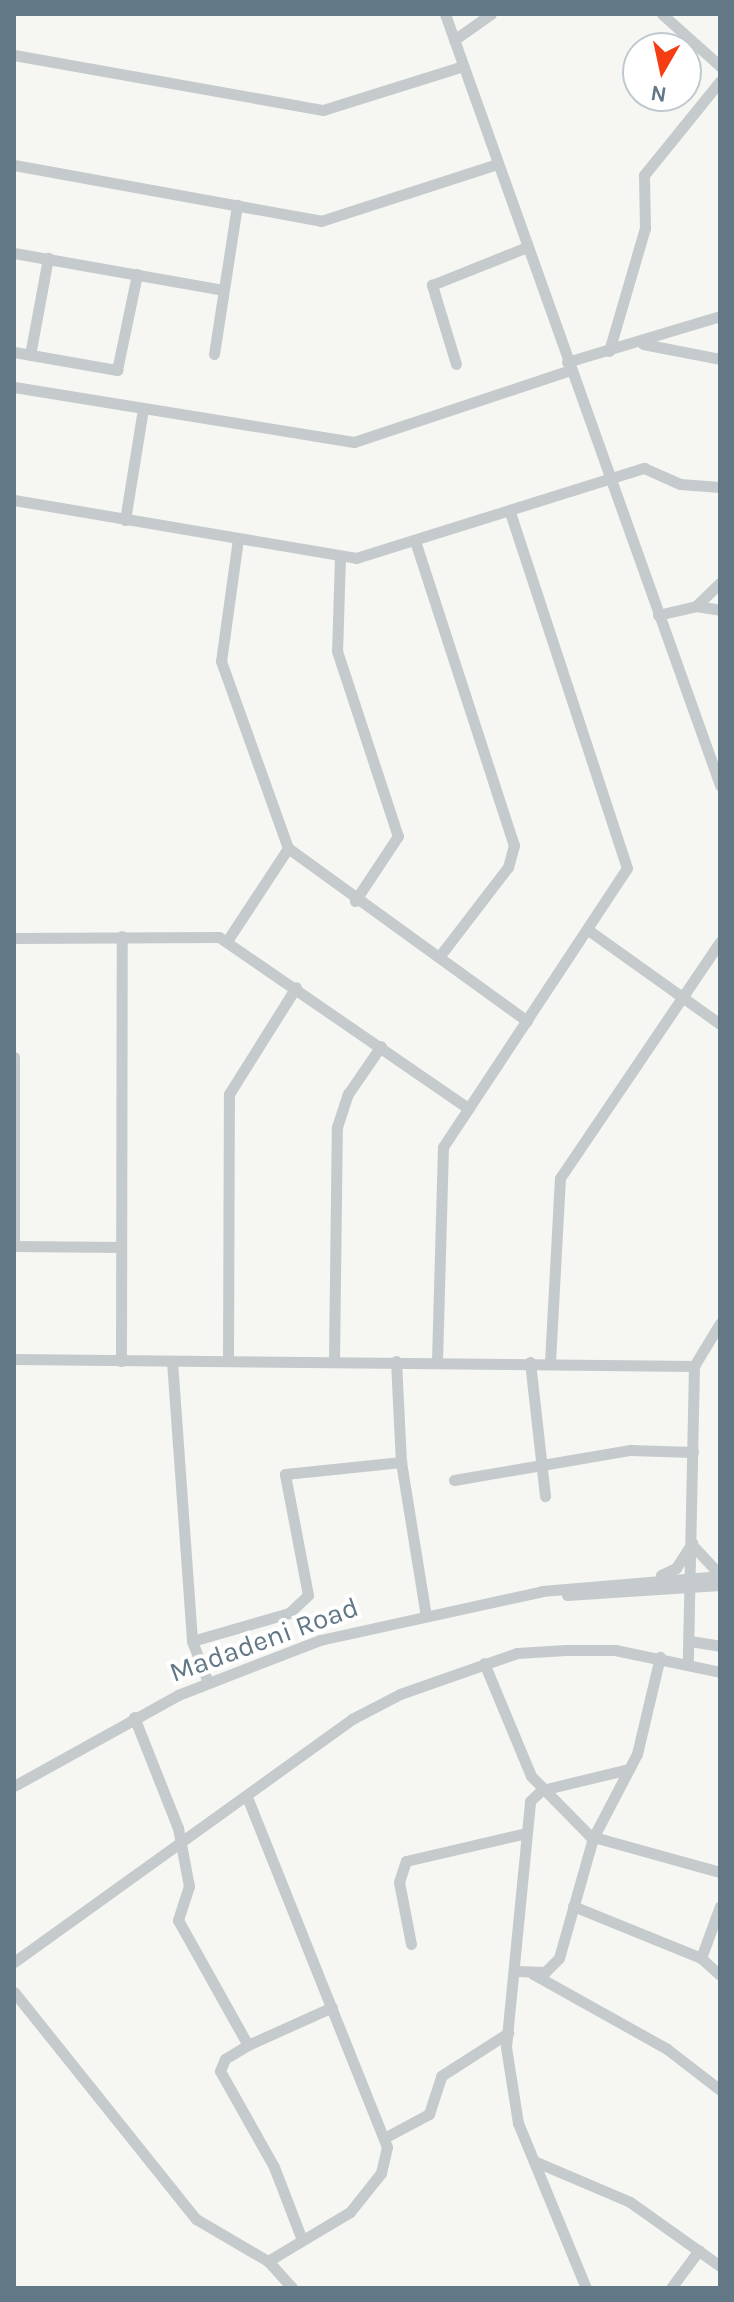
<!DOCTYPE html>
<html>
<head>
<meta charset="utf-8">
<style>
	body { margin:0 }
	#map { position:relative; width:734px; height:2302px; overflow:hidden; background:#f6f6f2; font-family:Karla,sans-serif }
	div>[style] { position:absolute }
	.minor>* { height:11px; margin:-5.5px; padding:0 5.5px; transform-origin:5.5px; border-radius:5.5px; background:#c5cacc }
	span { translate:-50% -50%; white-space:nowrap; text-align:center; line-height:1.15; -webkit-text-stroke:8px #fff; paint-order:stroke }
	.street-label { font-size:28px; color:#627886 }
	.frame { position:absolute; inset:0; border:16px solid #627886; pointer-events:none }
	.north { position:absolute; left:622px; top:32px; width:80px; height:80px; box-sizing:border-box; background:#fff; border:2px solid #c0c9cf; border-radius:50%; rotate:189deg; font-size:22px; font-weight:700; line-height:32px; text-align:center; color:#627886 }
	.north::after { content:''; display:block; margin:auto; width:28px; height:36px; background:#f53d13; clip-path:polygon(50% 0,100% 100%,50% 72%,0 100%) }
</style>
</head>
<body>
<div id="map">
	<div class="minor">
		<i style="left:445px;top:14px;width:819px;rotate:70.37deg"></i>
		<i style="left:662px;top:14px;width:78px;rotate:41.9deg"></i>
		<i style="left:454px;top:40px;width:45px;rotate:-35.1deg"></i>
		<i style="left:14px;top:55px;width:314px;rotate:10.1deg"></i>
		<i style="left:323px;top:110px;width:147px;rotate:-17.4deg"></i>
		<i style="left:14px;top:165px;width:312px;rotate:10.3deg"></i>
		<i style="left:321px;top:221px;width:186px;rotate:-17.9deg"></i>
		<i style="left:14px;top:253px;width:212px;rotate:10deg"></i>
		<i style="left:643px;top:344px;width:78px;rotate:11deg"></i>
		<i style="left:609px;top:351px;width:128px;rotate:-73.7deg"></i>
		<i style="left:645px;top:228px;width:53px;rotate:-91.1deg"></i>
		<i style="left:644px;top:175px;width:121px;rotate:-51deg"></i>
		<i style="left:14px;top:352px;width:105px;rotate:9.9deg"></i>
		<i style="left:117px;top:370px;width:98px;rotate:-78.2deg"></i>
		<i style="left:214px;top:354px;width:151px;rotate:-81.2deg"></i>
		<i style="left:30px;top:355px;width:99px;rotate:-79.5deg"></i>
		<i style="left:567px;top:362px;width:160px;rotate:-16.7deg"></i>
		<i style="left:456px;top:364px;width:83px;rotate:-106.9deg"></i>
		<i style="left:432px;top:285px;width:102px;rotate:-21.8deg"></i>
		<i style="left:14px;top:387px;width:344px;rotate:9.2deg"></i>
		<i style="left:354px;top:442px;width:228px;rotate:-18.4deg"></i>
		<i style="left:14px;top:500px;width:347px;rotate:9.6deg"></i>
		<i style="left:356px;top:558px;width:302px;rotate:-17.4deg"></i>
		<i style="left:644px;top:468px;width:39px;rotate:24deg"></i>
		<i style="left:680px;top:484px;width:40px;rotate:4.3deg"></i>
		<i style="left:125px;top:520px;width:112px;rotate:-80.8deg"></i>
		<i style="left:238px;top:539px;width:123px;rotate:97.9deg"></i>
		<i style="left:221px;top:661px;width:199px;rotate:70.3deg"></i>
		<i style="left:288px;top:848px;width:295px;rotate:35.9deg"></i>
		<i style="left:416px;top:544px;width:317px;rotate:72deg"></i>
		<i style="left:514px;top:845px;width:23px;rotate:105deg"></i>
		<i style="left:508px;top:867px;width:113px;rotate:127.5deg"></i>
		<i style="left:340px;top:557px;width:94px;rotate:91.8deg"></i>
		<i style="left:337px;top:651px;width:195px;rotate:71.8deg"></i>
		<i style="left:398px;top:836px;width:78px;rotate:123.5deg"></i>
		<i style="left:696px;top:606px;width:33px;rotate:-44deg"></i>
		<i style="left:658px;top:615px;width:39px;rotate:-13deg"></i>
		<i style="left:696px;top:606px;width:24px;rotate:9deg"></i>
		<i style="left:591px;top:932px;width:158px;rotate:35.5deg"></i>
		<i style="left:14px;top:938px;width:205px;rotate:-0.3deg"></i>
		<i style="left:219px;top:937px;width:303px;rotate:34.5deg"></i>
		<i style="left:227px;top:941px;width:111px;rotate:-56.7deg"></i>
		<i style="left:14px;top:1057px;width:189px;rotate:90deg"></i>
		<i style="left:14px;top:1246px;width:107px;rotate:0.5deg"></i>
		<i style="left:14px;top:1359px;width:680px;rotate:0.59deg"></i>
		<i style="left:694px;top:1366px;width:298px;rotate:91.2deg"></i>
		<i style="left:334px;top:1360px;width:233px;rotate:-89.3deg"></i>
		<i style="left:337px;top:1127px;width:35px;rotate:-72deg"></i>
		<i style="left:348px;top:1094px;width:58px;rotate:-55.5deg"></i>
		<i style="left:121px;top:1361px;width:425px;rotate:-89.9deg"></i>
		<i style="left:172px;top:1361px;width:281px;rotate:85.9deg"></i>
		<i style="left:192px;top:1641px;width:44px;rotate:68.7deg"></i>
		<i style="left:228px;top:1361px;width:267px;rotate:-89.8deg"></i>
		<i style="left:229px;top:1094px;width:126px;rotate:-57.9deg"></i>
		<i style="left:396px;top:1361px;width:101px;rotate:87.2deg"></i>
		<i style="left:401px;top:1462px;width:151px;rotate:80.8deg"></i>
		<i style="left:437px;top:1361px;width:214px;rotate:-88.4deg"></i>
		<i style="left:443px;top:1147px;width:334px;rotate:-56.6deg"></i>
		<i style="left:627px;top:868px;width:377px;rotate:-108.2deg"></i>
		<i style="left:530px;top:1362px;width:135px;rotate:83.6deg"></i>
		<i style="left:550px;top:1362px;width:184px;rotate:-86.9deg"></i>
		<i style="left:560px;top:1178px;width:285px;rotate:-55.9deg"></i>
		<i style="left:694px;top:1366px;width:50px;rotate:-58.8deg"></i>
		<i style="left:454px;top:1480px;width:179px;rotate:-9.7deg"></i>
		<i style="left:630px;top:1450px;width:63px;rotate:1.8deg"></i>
		<i style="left:695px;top:1548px;width:37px;rotate:47deg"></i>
		<i style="left:661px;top:1575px;width:17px;rotate:-25deg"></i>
		<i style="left:676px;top:1568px;width:30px;rotate:-57deg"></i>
		<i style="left:567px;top:1595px;width:153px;rotate:-3.7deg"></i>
		<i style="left:192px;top:1641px;width:101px;rotate:-16.1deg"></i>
		<i style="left:289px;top:1613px;width:26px;rotate:-43deg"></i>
		<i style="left:308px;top:1595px;width:123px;rotate:-100.8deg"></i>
		<i style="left:285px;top:1474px;width:117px;rotate:-5.9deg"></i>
		<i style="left:690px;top:1641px;width:30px;rotate:9deg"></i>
		<i style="left:484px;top:1663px;width:122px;rotate:67.4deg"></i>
		<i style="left:531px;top:1776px;width:84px;rotate:45.5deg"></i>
		<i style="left:590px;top:1836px;width:135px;rotate:15.5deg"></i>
		<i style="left:134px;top:1717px;width:119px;rotate:68.4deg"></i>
		<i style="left:178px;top:1828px;width:59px;rotate:79.3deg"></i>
		<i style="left:189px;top:1886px;width:36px;rotate:108deg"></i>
		<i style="left:178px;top:1920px;width:143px;rotate:60.8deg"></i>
		<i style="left:248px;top:2045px;width:27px;rotate:149deg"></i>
		<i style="left:225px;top:2059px;width:13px;rotate:113deg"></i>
		<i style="left:220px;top:2071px;width:110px;rotate:60.6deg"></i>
		<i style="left:274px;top:2167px;width:78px;rotate:69deg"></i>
		<i style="left:14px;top:1786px;width:188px;rotate:-29deg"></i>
		<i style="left:178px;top:1695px;width:152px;rotate:-21.2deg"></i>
		<i style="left:320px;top:1640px;width:227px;rotate:-12.4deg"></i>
		<i style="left:542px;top:1591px;width:179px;rotate:-4.8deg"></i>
		<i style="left:247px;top:1797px;width:377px;rotate:68.2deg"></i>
		<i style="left:387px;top:2147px;width:27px;rotate:103deg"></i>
		<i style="left:381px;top:2173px;width:50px;rotate:128.5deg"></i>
		<i style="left:350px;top:2212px;width:96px;rotate:149.1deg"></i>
		<i style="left:268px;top:2261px;width:36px;rotate:48deg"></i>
		<i style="left:573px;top:1906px;width:138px;rotate:22.1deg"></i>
		<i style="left:701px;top:1958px;width:25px;rotate:42deg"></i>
		<i style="left:411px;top:1944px;width:63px;rotate:-101deg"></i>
		<i style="left:399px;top:1882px;width:22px;rotate:-72deg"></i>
		<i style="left:406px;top:1861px;width:123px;rotate:-13.1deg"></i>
		<i style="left:701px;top:1958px;width:55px;rotate:-69.9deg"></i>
		<i style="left:14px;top:1962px;width:416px;rotate:-35.7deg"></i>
		<i style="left:352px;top:1719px;width:54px;rotate:-27.5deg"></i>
		<i style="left:400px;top:1694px;width:124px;rotate:-19.3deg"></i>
		<i style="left:517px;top:1653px;width:49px;rotate:-3.5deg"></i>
		<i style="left:566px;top:1650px;width:49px"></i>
		<i style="left:615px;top:1650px;width:107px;rotate:11.8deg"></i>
		<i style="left:516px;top:1971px;width:29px;rotate:2deg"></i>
		<i style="left:545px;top:1972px;width:20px;rotate:-45deg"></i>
		<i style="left:559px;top:1958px;width:125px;rotate:-74.2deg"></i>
		<i style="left:593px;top:1838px;width:95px;rotate:-62.4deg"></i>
		<i style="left:637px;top:1754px;width:100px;rotate:-76.7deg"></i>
		<i style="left:533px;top:1974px;width:154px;rotate:29.2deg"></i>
		<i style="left:667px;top:2049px;width:67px;rotate:37.7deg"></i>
		<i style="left:14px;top:1992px;width:291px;rotate:51.3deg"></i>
		<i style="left:196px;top:2219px;width:83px;rotate:30.3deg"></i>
		<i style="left:248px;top:2045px;width:92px;rotate:-24.3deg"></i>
		<i style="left:386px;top:2137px;width:49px;rotate:-28.1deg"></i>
		<i style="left:429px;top:2114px;width:40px;rotate:-72deg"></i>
		<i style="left:441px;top:2076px;width:80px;rotate:-32.7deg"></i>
		<i style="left:534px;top:2161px;width:104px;rotate:23.1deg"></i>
		<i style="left:630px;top:2202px;width:110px;rotate:35.4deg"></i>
		<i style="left:586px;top:2288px;width:178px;rotate:-112.4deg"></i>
		<i style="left:518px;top:2123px;width:77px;rotate:-99deg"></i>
		<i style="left:506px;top:2047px;width:247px;rotate:-84.4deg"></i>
		<i style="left:530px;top:1801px;width:16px;rotate:-43deg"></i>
		<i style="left:542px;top:1790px;width:89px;rotate:-13.6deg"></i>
		<i style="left:671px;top:2288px;width:47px;rotate:-53.6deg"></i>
	</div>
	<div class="street-label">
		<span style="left:264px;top:1640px;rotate:-20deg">Madadeni Road</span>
	</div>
	<div class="frame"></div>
	<div class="north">N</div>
</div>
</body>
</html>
